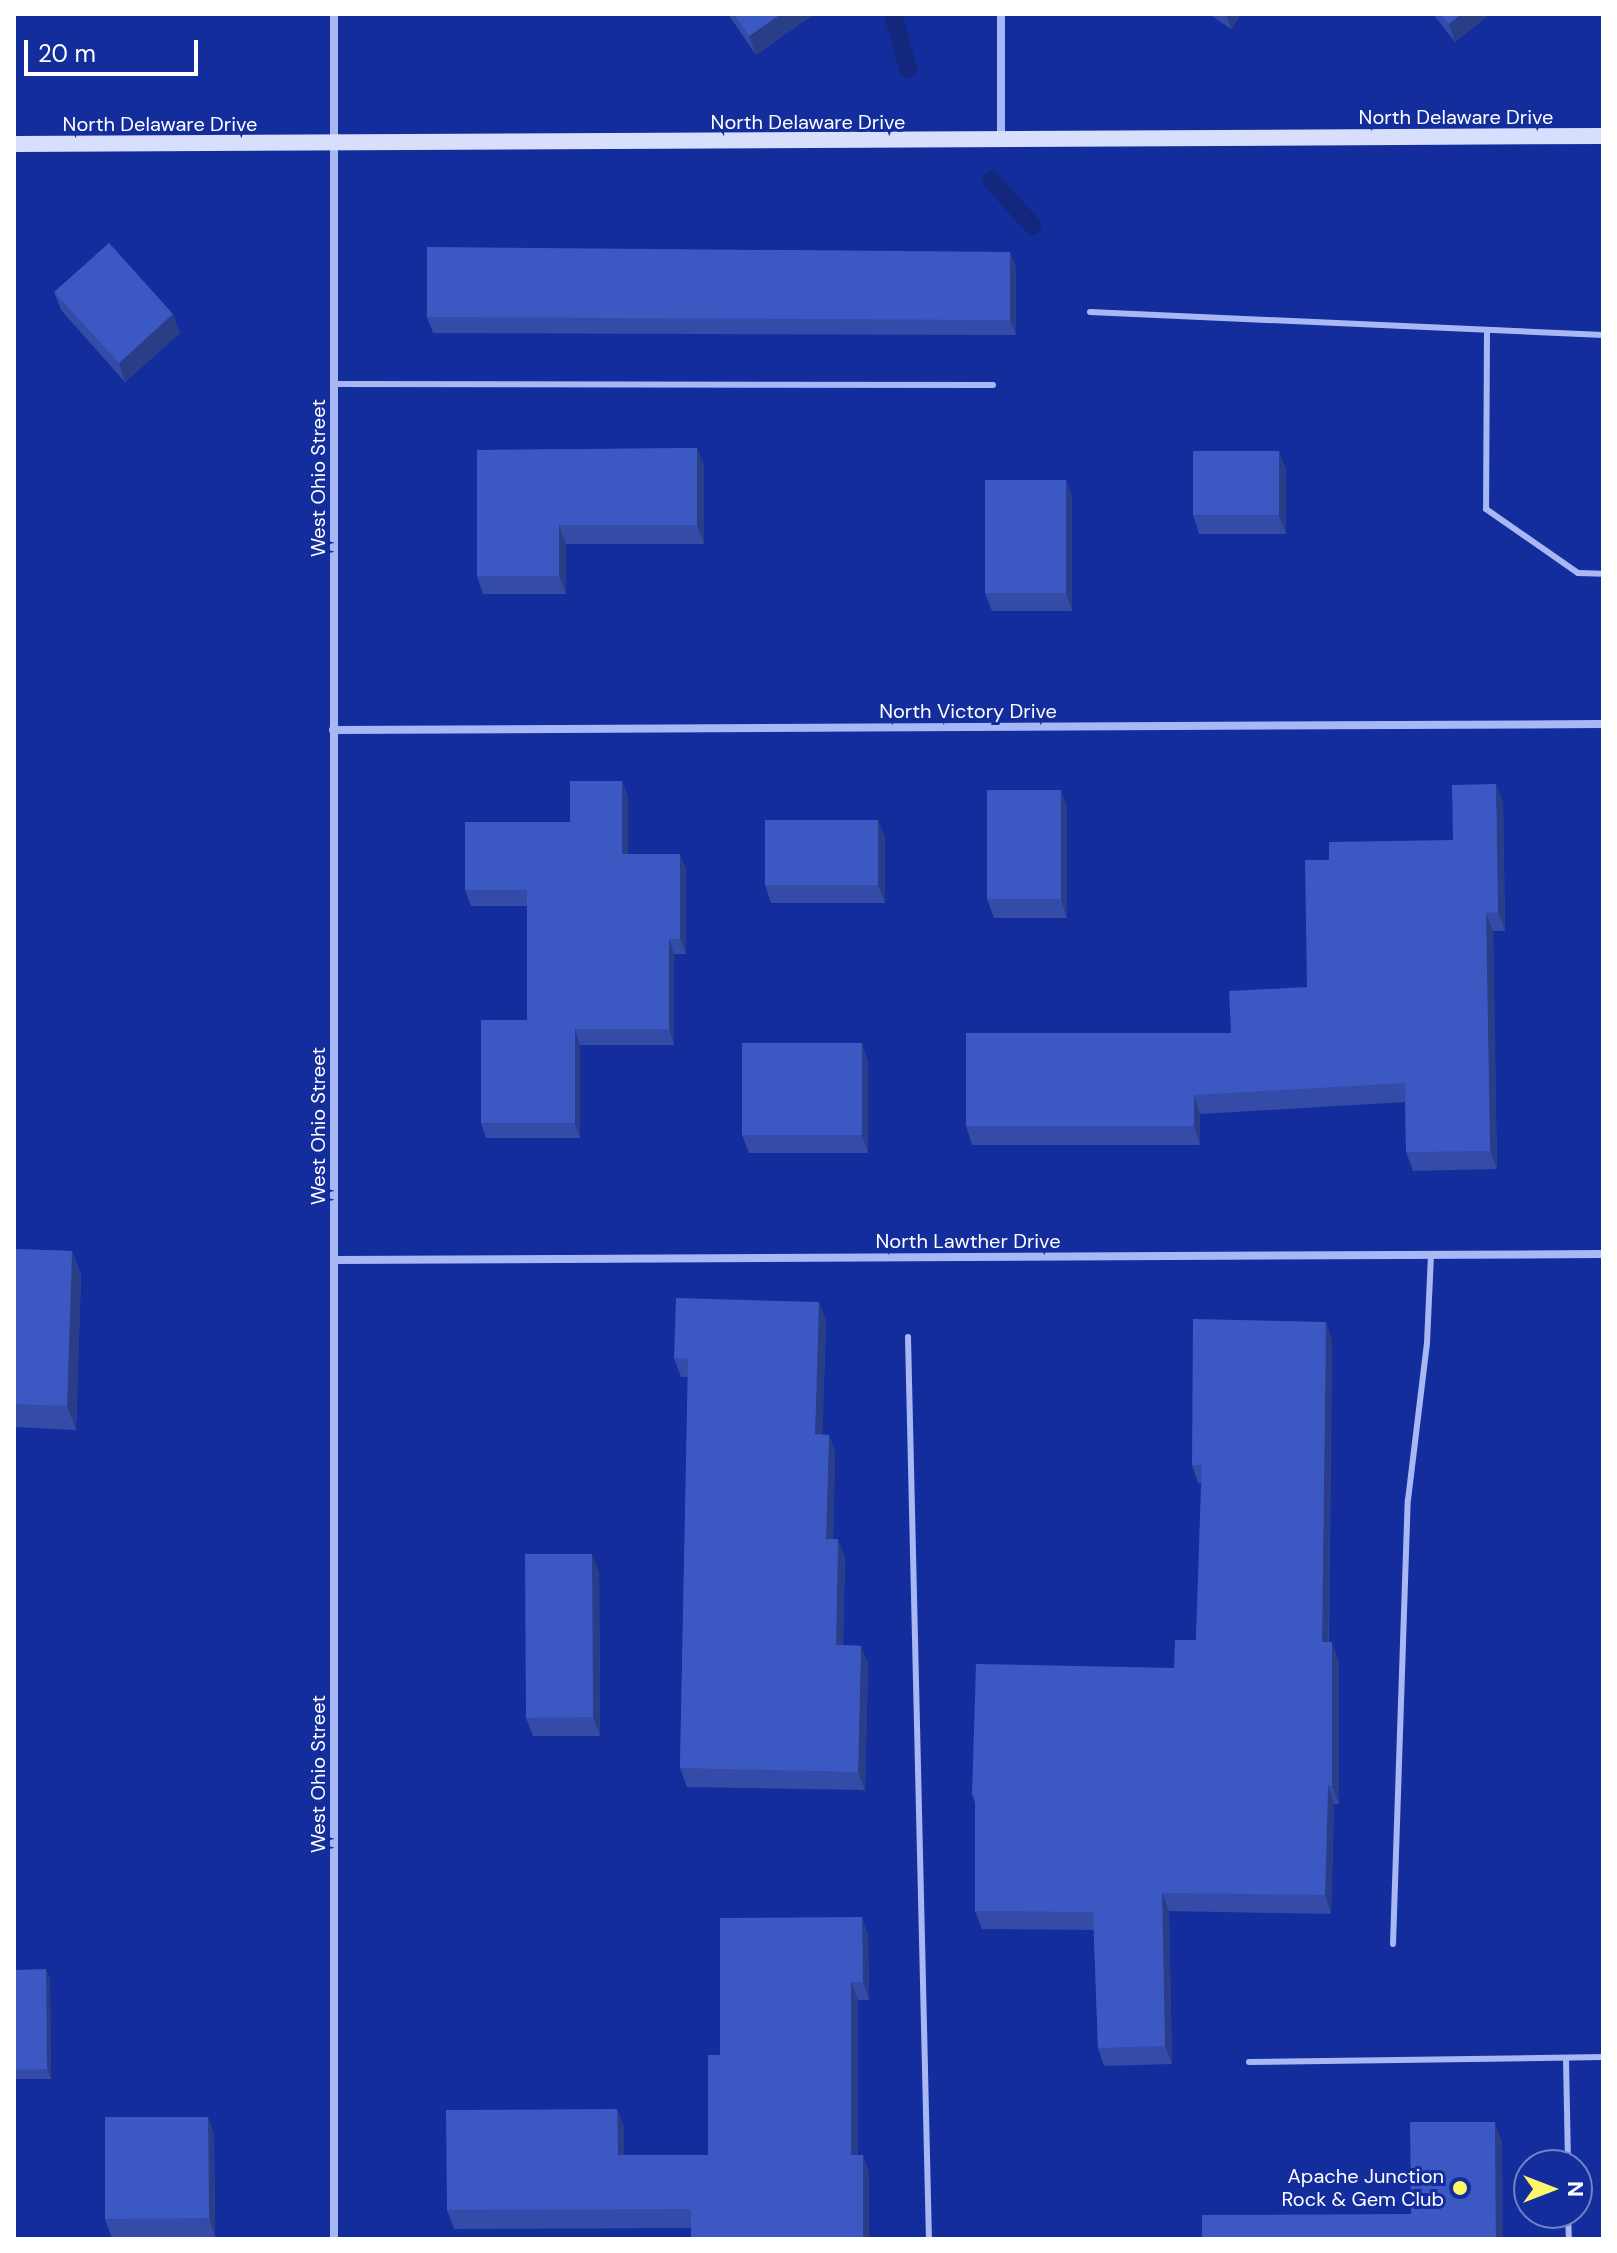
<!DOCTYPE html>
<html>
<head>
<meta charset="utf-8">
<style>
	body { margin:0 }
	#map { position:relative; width:1617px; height:2253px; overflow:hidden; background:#132e9c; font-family:"DM Sans",sans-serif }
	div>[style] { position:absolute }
	.stream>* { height:18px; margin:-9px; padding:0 9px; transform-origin:9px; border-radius:9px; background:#13277d }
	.lane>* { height:6px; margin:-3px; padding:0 3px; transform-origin:3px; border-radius:3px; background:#a8b8f4 }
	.street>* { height:8px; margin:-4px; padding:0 4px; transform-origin:4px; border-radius:4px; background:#a8b8f4 }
	.secondary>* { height:16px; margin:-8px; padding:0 8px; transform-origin:8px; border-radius:8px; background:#d8dffd }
	.wall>* { inset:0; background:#344ca8 }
	.shaded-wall>* { inset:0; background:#2a3e88 }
	.building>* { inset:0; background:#3c58c3 }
	.dots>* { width:22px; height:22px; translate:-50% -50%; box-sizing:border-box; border:4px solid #132e9c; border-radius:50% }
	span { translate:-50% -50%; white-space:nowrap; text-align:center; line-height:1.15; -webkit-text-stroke:6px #132e9c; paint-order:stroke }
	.street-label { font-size:20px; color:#fff }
	.poi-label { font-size:20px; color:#fff }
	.right { translate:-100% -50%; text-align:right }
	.frame { position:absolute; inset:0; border:16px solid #fff; pointer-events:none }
	.north { position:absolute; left:1513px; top:2149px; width:80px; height:80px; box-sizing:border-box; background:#132e9c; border:2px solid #7182c4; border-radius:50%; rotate:90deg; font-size:22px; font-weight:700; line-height:32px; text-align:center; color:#fff }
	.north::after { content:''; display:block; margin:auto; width:28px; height:36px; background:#fff76b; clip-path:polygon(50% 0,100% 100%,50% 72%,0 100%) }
	.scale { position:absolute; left:24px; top:40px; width:174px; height:36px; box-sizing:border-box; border:4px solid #fff; border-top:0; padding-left:10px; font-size:24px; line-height:28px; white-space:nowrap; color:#fff; -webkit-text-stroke:6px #132e9c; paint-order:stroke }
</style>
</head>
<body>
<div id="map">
	<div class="stream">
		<i style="left:893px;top:14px;width:57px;rotate:74.7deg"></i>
		<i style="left:991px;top:180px;width:62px;rotate:47.6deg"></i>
	</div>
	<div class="lane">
		<i style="left:1090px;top:312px;width:514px;rotate:2.57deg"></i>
		<i style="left:1487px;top:330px;width:179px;rotate:90.3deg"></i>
		<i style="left:1486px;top:509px;width:112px;rotate:34.8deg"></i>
		<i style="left:1578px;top:573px;width:25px;rotate:2deg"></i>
		<i style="left:334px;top:384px;width:659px;rotate:0.09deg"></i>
		<i style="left:908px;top:1337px;width:902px;rotate:88.67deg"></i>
		<i style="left:1393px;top:1944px;width:444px;rotate:-88.1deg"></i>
		<i style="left:1408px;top:1500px;width:158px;rotate:-83.1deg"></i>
		<i style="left:1427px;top:1343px;width:88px;rotate:-87.4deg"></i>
		<i style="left:1566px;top:2058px;width:107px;rotate:88.9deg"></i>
		<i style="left:1249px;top:2062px;width:354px;rotate:-0.8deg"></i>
		<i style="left:1568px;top:2213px;width:26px;rotate:88deg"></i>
	</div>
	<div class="street">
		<i style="left:334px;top:14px;width:2225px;rotate:90deg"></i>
		<i style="left:1001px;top:14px;width:127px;rotate:90deg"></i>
		<i style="left:333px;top:730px;width:1270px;rotate:-0.27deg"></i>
		<i style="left:334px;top:1260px;width:1269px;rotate:-0.27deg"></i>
	</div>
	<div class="secondary">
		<i style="left:14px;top:144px;width:1589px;rotate:-0.29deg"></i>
	</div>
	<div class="wall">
		<i style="clip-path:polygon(728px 14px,814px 14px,756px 55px)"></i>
		<i style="clip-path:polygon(1209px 14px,1241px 14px,1231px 29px)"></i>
		<i style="clip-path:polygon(1433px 14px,1490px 14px,1455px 42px)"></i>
		<i style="clip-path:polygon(1010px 252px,1016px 268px,1016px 335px,433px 333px,427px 317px)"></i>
		<i style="clip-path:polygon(54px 292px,180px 333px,125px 382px,61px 310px)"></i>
		<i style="clip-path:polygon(697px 448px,704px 466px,704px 544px,566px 544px,566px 594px,483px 594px,477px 576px,477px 450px)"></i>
		<i style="clip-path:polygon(1279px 451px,1286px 470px,1286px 534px,1199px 534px,1193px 515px)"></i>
		<i style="clip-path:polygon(1066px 480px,1072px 498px,1072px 611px,992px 611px,985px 593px)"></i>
		<i style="clip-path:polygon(622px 781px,628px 797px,628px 854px,680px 854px,686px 870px,686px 954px,674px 954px,674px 1045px,580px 1045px,580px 1138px,486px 1138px,481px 1123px,527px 1020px,527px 906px,471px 906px,465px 890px,570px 822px)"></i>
		<i style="clip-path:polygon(1061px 790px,1067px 808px,1067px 918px,994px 918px,987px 899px)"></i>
		<i style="clip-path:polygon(1503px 802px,1505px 931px,1493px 931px,1497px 1169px,1413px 1171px,1406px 1152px,1405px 1102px,1200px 1114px,1200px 1145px,972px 1145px,966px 1126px,1231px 1033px,1307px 987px,1329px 860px,1453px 840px)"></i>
		<i style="clip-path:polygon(878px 820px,885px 838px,885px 903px,771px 903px,765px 885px)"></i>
		<i style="clip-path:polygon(862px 1043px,868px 1062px,868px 1153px,749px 1153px,742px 1135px)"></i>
		<i style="clip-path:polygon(14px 1249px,72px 1251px,81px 1275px,76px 1430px,14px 1427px)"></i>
		<i style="clip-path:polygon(826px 1321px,822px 1435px,829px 1435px,835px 1453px,833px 1539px,845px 1557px,843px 1645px,861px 1646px,868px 1664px,865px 1790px,687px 1787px,680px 1768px,688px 1377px,681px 1377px,674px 1358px)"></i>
		<i style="clip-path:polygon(1332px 1340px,1329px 1642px,1339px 1661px,1339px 1804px,1334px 1804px,1331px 1914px,1169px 1911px,1172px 2064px,1104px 2066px,1098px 2048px,1094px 1930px,982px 1929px,975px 1911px,975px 1803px,972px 1795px,1174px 1668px,1196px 1640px,1201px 1483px,1198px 1483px,1192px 1465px)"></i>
		<i style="clip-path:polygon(599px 1572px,600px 1736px,533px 1736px,526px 1718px)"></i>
		<i style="clip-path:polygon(862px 1917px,868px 1936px,869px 2000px,858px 2000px,858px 2155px,863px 2155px,869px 2173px,869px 2239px,691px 2228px,454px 2229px,447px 2210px,617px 2109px,624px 2127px,624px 2155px,708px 2155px,720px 2055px)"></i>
		<i style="clip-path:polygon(14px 1970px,50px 1979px,51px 2079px,14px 2079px)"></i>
		<i style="clip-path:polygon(208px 2117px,214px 2135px,215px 2237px,112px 2238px,105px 2219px)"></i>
	</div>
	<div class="shaded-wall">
		<i style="clip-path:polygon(781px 14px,814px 14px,756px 55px,749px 36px)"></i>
		<i style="clip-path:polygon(1226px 14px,1241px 14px,1231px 29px)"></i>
		<i style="clip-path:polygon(1461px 14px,1490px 14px,1455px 42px,1449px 24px)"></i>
		<i style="clip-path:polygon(1010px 252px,1016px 268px,1016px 335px,1010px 320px)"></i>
		<i style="clip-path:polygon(173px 314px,180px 333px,125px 382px,119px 363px)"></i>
		<i style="clip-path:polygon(697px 448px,704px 466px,704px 544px,697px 525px)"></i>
		<i style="clip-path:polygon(1279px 451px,1286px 470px,1286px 534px,1279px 515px)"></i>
		<i style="clip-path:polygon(1066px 480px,1072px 498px,1072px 611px,1066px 593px)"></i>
		<i style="clip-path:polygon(559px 525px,566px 544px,566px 594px,559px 576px)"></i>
		<i style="clip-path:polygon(622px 781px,628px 797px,628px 870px,622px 854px)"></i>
		<i style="clip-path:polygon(1496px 784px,1503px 802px,1505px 931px,1498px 912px)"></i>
		<i style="clip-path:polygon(1061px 790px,1067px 808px,1067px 918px,1061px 899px)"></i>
		<i style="clip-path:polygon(878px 820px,885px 838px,885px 903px,878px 885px)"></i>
		<i style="clip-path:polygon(680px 854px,686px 870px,686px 954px,680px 939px)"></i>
		<i style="clip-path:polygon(1486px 913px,1493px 931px,1497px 1169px,1490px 1151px)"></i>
		<i style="clip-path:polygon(669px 939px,674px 954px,674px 1045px,669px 1029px)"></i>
		<i style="clip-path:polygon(575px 1029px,580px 1045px,580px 1138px,575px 1123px)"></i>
		<i style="clip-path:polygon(862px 1043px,868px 1062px,868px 1153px,862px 1135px)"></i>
		<i style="clip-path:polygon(1194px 1095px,1200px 1114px,1200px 1145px,1194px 1126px)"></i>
		<i style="clip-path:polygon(72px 1251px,81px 1275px,76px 1430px,67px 1406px)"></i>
		<i style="clip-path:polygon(819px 1302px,826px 1321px,822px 1453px,815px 1434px)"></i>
		<i style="clip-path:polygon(1326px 1322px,1332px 1340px,1328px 1660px,1322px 1642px)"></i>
		<i style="clip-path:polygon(829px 1435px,835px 1453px,833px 1557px,826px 1539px)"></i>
		<i style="clip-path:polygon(838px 1539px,845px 1557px,842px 1663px,836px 1645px)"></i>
		<i style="clip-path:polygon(592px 1554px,599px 1572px,600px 1736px,593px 1717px)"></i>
		<i style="clip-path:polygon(1332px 1642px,1339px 1661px,1339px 1804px,1332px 1786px)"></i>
		<i style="clip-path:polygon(861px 1646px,868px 1664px,865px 1790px,858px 1772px)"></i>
		<i style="clip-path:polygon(1328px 1785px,1334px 1804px,1331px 1914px,1325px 1895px)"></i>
		<i style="clip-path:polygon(1162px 1893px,1169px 1911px,1172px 2064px,1165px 2046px)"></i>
		<i style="clip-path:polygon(862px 1917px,868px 1936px,869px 2000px,863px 1982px)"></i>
		<i style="clip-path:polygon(46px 1969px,50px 1979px,51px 2079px,47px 2069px)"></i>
		<i style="clip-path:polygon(851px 1982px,858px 2000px,858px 2173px,851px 2155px)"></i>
		<i style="clip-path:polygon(617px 2109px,624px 2127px,624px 2173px,618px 2155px)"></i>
		<i style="clip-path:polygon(208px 2117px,214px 2135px,215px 2237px,209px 2218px)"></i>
		<i style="clip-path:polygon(1495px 2122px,1502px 2142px,1503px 2239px,1496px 2239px)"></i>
		<i style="clip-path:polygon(863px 2155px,869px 2173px,869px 2239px,863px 2239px)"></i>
	</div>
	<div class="building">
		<i style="clip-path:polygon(734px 14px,781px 14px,749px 36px)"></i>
		<i style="clip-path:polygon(1441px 14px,1461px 14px,1449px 24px)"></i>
		<i style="clip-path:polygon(109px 243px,173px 314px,119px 363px,54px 292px)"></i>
		<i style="clip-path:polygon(427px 247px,1010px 252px,1010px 320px,427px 317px)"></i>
		<i style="clip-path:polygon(697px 448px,697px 525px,559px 525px,559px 576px,477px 576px,477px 450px)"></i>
		<i style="clip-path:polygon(1193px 451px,1279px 451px,1279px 515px,1193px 515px)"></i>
		<i style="clip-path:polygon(985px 480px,1066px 480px,1066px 593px,985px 593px)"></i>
		<i style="clip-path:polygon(570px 781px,622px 781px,622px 854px,680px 854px,680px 939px,669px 939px,669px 1029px,575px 1029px,575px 1123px,481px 1123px,481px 1020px,527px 1020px,527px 890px,465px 890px,465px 822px,570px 822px)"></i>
		<i style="clip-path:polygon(1496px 784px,1498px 912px,1486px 913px,1490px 1151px,1406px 1152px,1405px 1083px,1194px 1095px,1194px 1126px,966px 1126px,966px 1033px,1231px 1033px,1229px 991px,1307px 987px,1305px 860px,1329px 860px,1329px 842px,1453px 840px,1452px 785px)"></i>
		<i style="clip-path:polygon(987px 790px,1061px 790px,1061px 899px,987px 899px)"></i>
		<i style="clip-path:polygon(765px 820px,878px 820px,878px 885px,765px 885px)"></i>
		<i style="clip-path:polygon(742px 1043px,862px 1043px,862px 1135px,742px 1135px)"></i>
		<i style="clip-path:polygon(14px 1249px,72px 1251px,67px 1406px,14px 1404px)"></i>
		<i style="clip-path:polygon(676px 1298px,819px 1302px,815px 1434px,829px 1435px,826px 1539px,838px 1539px,836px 1645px,861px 1646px,858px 1772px,680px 1768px,688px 1359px,674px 1358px)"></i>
		<i style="clip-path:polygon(1193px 1319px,1326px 1322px,1322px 1642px,1332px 1642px,1332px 1786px,1328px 1785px,1325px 1895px,1162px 1893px,1165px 2046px,1098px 2048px,1093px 1912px,975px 1911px,975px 1795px,972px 1795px,976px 1664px,1174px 1668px,1175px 1640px,1196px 1640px,1202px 1465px,1192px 1465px)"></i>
		<i style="clip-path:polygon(525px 1554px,592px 1554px,593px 1717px,526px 1718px)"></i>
		<i style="clip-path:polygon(862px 1917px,863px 1982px,851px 1982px,851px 2155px,863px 2155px,863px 2239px,691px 2239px,691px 2209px,447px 2210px,446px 2110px,617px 2109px,618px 2155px,708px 2155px,708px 2055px,720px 2055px,720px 1918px)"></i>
		<i style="clip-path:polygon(46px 1969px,47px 2069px,14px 2070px,14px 1970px)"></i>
		<i style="clip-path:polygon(105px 2117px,208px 2117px,209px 2218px,105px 2219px)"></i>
		<i style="clip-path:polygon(1410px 2122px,1495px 2122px,1496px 2239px,1202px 2239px,1202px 2215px,1411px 2214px)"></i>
	</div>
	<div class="dots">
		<i style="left:1460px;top:2188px;background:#fff76b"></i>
	</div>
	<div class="street-label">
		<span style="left:1456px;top:117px">North Delaware Drive</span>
		<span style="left:808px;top:122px">North Delaware Drive</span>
		<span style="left:160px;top:124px">North Delaware Drive</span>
		<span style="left:318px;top:478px;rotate:-90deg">West Ohio Street</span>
		<span style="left:968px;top:711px">North Victory Drive</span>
		<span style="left:318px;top:1126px;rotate:-90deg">West Ohio Street</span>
		<span style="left:968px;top:1241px">North Lawther Drive</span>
		<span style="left:318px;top:1774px;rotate:-90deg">West Ohio Street</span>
	</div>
	<div class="poi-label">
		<span class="right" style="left:1444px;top:2188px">Apache Junction<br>Rock &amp; Gem Club</span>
	</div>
	<div class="frame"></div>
	<div class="north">N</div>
	<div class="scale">20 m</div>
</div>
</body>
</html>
